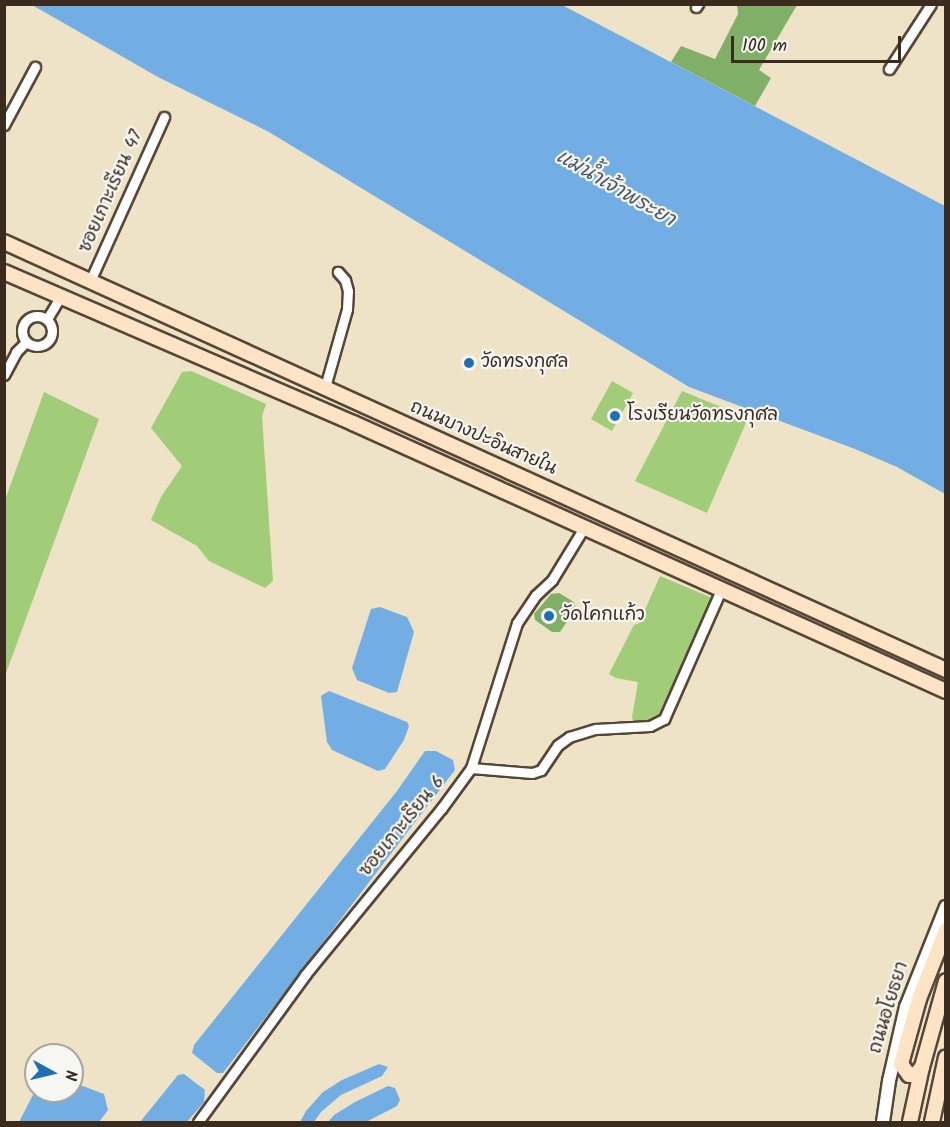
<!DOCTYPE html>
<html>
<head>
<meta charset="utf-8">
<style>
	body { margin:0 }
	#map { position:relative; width:950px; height:1127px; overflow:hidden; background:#eee3c6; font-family:Kalam,"Playpen Sans Thai",sans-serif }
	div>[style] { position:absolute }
	.green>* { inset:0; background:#a1cc78 }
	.forest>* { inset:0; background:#80b068 }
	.water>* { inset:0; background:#72aee3 }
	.roads { filter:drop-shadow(2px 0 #564637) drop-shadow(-2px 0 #564637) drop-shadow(0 2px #564637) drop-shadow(0 -2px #564637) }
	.minor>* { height:9px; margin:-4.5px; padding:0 4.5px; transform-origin:4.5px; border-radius:4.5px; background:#fff }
	.minor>.ring { margin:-4.5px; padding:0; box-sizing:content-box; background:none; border:9px solid #fff; border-radius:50% }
	.tertiary>* { height:12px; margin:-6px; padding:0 6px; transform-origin:6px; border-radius:6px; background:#fff }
	.secondary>* { height:14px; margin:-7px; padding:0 7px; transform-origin:7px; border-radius:7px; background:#fee4c5 }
	.dots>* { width:16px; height:16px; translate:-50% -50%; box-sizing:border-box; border:3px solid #f6f6f2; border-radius:50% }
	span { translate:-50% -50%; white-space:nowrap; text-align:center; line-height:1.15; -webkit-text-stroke:4.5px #f6f6f2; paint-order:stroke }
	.street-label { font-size:18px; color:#3b2a1e }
	.poi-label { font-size:18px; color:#3b2a1e }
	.left { translate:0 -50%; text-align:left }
	.water-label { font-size:20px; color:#4e5863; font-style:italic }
	.frame { position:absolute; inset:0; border:6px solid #3b2a1e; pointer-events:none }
	.north { position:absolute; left:24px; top:1043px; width:60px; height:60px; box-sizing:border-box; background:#f6f6f2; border:2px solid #aba49d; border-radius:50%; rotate:98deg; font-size:16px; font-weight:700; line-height:24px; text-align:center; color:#3b2a1e }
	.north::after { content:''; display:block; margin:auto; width:21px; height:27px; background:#1f6fb2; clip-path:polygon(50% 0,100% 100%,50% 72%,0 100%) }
	.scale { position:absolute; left:731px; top:36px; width:170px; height:27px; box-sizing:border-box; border:3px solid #3b2a1e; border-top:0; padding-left:8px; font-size:18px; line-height:21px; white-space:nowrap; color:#3b2a1e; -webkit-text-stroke:4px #f6f6f2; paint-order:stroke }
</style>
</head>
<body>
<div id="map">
	<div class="green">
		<i style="clip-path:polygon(191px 371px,266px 404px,262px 416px,273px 581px,265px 588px,209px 561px,197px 546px,151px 520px,161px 497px,182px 466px,151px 428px,182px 372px)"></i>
		<i style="clip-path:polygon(612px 381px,633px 393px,612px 431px,591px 419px)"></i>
		<i style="clip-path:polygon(682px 391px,748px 418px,707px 513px,635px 481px)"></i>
		<i style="clip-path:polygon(44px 392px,99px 419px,5px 676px,5px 500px)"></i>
		<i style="clip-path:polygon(660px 576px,710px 597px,712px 602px,662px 716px,651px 722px,634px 722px,632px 718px,638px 682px,616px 678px,609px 674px,634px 625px,639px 623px)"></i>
	</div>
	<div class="forest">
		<i style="clip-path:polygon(737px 5px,797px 5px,759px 70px,771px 78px,755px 106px,671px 62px,681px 46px,715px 59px,738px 14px)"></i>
		<i style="clip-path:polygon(559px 593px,574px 602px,575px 610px,560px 632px,552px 632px,535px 620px,534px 614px,551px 594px)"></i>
	</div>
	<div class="water">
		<i style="clip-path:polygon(32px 5px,562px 5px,945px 206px,945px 494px,897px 467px,855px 449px,689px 387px,269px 132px,158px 77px)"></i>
		<i style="clip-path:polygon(380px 607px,407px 617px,414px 632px,397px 692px,389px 693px,357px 680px,352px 668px,371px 609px)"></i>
		<i style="clip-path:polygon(329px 691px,407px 722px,409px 726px,404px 740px,385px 769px,378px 771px,332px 750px,327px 742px,321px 696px)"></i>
		<i style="clip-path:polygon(425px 751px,436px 751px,453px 760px,455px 770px,223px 1073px,217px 1073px,192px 1053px,194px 1045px,397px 791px)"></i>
		<i style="clip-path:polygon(379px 1064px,388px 1067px,382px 1076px,341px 1095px,321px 1112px,314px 1122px,300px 1122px,306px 1111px,323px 1092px,342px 1080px)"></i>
		<i style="clip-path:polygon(184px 1074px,205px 1090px,204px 1102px,187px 1122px,140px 1122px,178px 1075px)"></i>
		<i style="clip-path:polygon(72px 1082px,104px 1094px,108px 1110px,99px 1122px,19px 1122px,36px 1089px,72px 1091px)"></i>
		<i style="clip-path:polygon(388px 1086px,395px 1088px,400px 1100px,397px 1106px,366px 1122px,328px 1122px,334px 1115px,355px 1102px)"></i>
	</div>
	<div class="roads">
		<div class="minor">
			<i style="left:696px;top:7px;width:4px;rotate:-56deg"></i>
			<i style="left:889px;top:69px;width:77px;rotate:-57.1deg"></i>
			<i style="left:4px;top:125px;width:66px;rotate:-61.9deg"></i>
			<i style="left:90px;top:281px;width:180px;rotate:-65.7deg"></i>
			<i class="ring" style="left:22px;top:316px;width:21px;height:21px"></i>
			<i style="left:47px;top:319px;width:26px;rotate:-59deg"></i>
			<i style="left:4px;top:375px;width:26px;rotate:-62deg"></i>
			<i style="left:16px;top:352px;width:14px;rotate:-45deg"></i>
			<i style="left:325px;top:387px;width:81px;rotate:-74.2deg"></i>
			<i style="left:347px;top:309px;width:18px;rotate:-87deg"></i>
			<i style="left:348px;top:291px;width:11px;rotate:-105deg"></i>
			<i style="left:345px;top:280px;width:11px;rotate:-131deg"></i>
			<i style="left:471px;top:768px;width:61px;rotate:4.7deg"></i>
			<i style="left:532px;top:773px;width:9px;rotate:-18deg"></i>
			<i style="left:541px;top:770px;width:30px;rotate:-56deg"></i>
			<i style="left:558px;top:745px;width:14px;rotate:-36deg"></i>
			<i style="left:569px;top:737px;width:28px;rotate:-17deg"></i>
			<i style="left:596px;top:729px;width:54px;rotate:-3.2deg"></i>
			<i style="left:650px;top:726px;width:16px;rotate:-27deg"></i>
			<i style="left:664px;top:719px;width:141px;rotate:-66.2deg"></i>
			<i style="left:198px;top:1122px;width:182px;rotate:-53.9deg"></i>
			<i style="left:305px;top:975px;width:215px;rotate:-50.7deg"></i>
			<i style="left:441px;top:809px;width:51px;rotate:-53.8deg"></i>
			<i style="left:471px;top:768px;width:152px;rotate:-72.4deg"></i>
			<i style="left:517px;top:623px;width:34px;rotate:-56deg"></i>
			<i style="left:536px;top:595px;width:22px;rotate:-43deg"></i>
			<i style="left:552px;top:580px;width:63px;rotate:-58.6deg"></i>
		</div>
		<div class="tertiary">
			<i style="left:883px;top:1122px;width:41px;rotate:-81.7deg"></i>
			<i style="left:889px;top:1081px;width:76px;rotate:-77.1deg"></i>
			<i style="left:906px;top:1007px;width:108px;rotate:-68.2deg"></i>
		</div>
		<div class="secondary">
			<i style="left:4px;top:242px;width:1035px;rotate:24.43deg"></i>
			<i style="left:4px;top:272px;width:380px;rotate:23.4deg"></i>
			<i style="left:353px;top:423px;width:651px;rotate:24.32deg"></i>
			<i style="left:922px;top:1067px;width:11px;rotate:131deg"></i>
			<i style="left:915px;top:1075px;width:6px;rotate:180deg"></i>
			<i style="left:909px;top:1075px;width:14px;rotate:-126deg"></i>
			<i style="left:901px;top:1064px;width:67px;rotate:-74.5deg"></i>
			<i style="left:919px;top:999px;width:74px;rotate:-68.6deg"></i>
			<i style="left:910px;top:1122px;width:56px;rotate:-77.7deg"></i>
			<i style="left:922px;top:1067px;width:89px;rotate:-74.4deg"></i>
			<i style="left:932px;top:1122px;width:66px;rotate:-77.8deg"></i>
		</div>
	</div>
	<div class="dots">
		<i style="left:469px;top:363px;background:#1f6fb2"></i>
		<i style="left:615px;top:416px;background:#1f6fb2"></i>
		<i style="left:549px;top:616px;background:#1f6fb2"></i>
	</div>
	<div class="street-label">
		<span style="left:112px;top:192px;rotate:-66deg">ซอยเกาะเรียน 47</span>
		<span style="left:483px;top:439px;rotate:24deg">ถนนบางปะอินสายใน</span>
		<span style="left:403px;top:827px;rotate:-51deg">ซอยเกาะเรียน 6</span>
		<span style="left:890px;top:1008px;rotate:-73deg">ถนนอโยธยา</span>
	</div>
	<div class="poi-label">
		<span class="left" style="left:481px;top:363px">วัดทรงกุศล</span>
		<span class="left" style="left:627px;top:416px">โรงเรียนวัดทรงกุศล</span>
		<span class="left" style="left:561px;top:616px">วัดโคกแก้ว</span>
	</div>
	<div class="water-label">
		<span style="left:615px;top:189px;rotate:30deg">แม่น้ำเจ้าพระยา</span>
	</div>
	<div class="frame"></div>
	<div class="north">N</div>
	<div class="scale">100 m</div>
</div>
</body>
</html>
